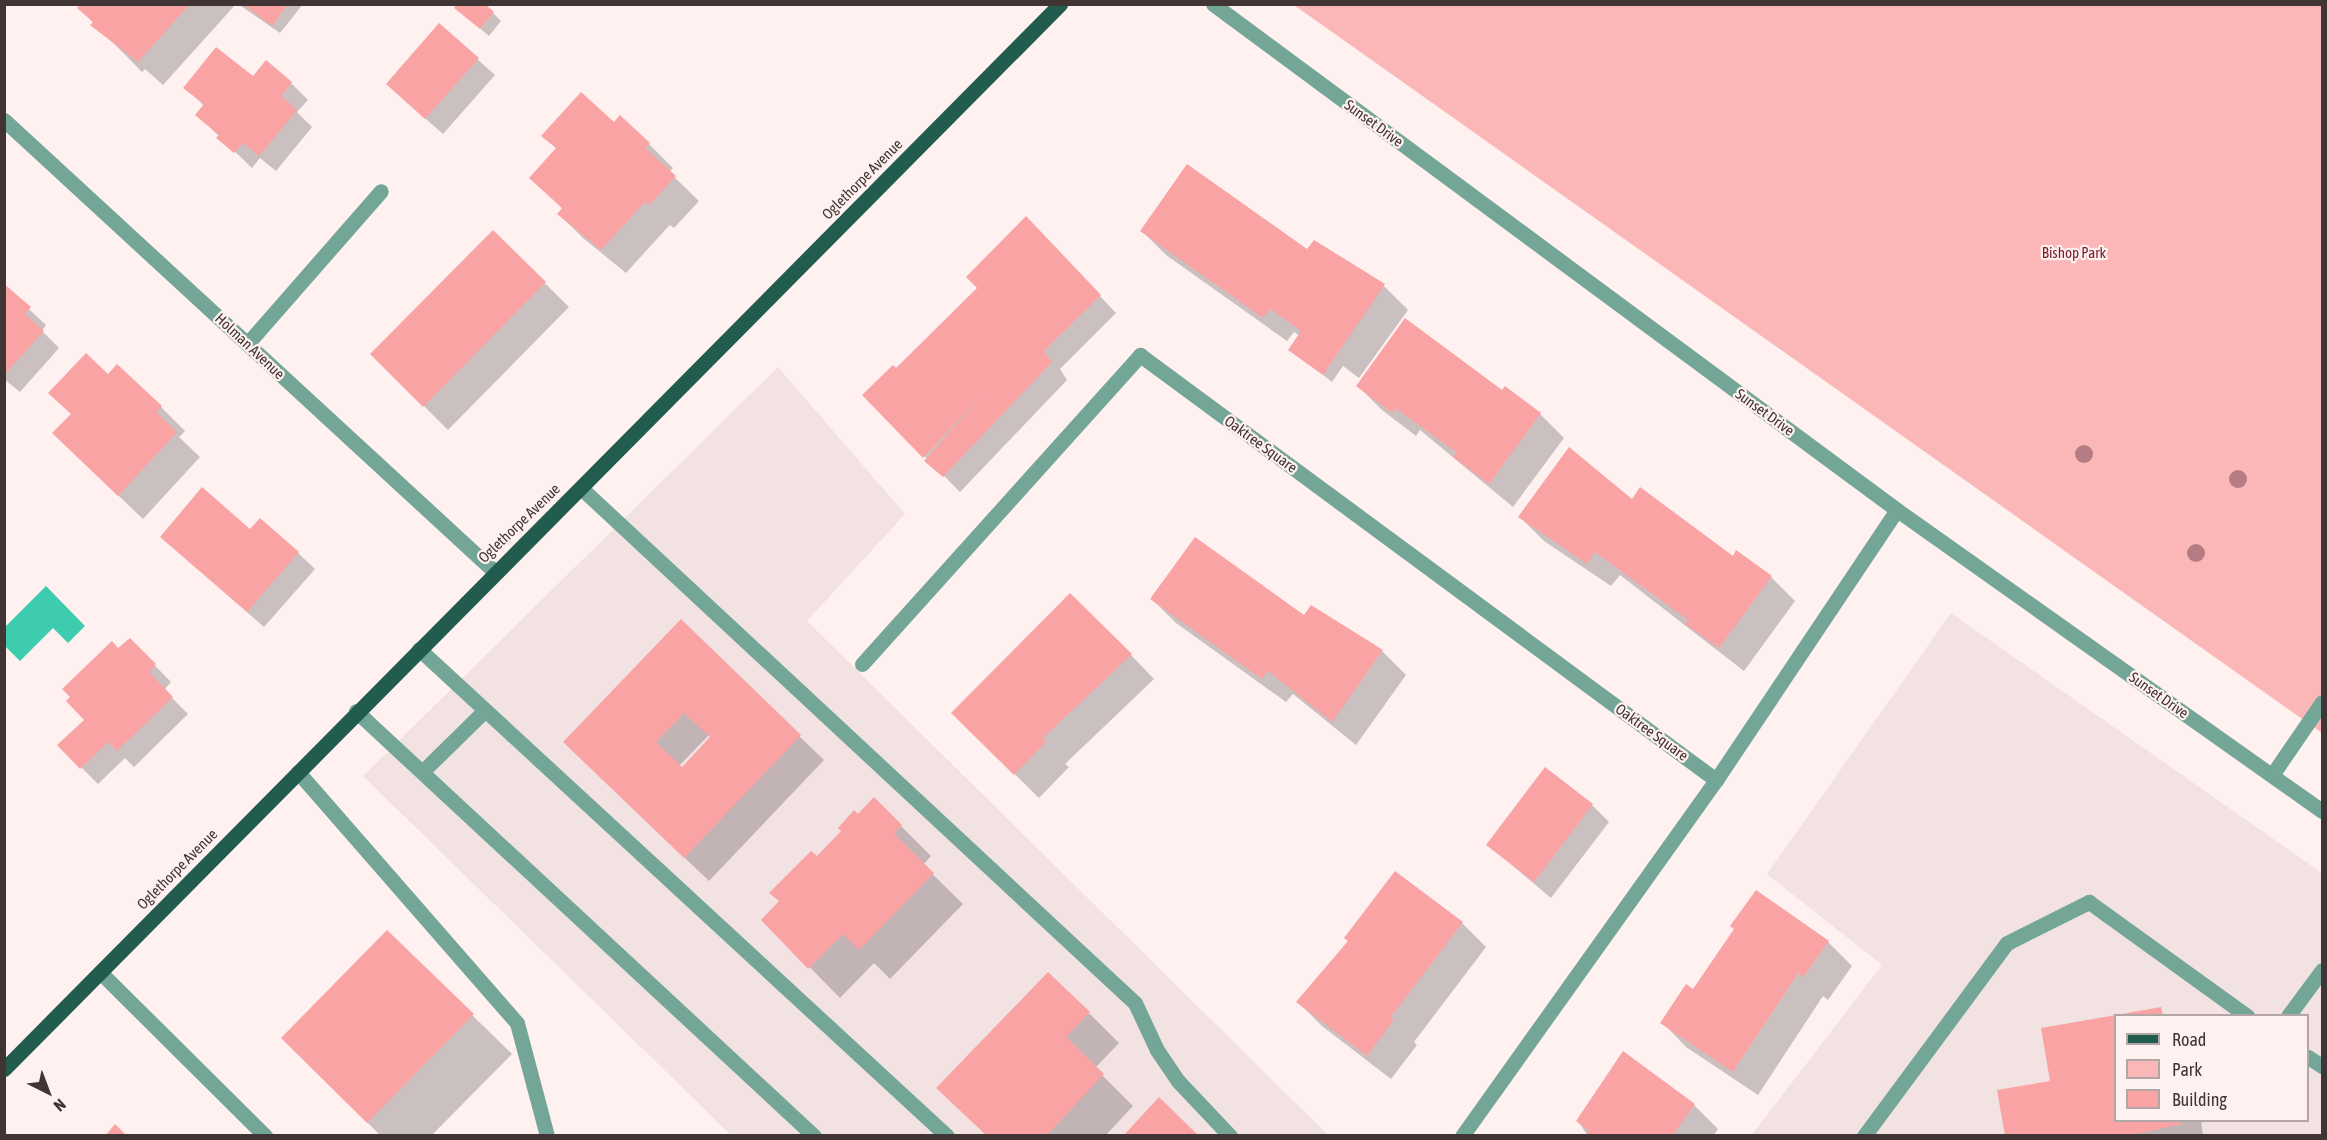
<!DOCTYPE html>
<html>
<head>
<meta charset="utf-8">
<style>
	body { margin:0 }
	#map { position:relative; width:2327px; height:1140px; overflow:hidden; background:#fef1f0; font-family:"Asap Condensed",sans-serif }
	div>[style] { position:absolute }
	.built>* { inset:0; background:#f3e2e2 }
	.green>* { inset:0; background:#fbb7b7 }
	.water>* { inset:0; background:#3dcdae }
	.shadow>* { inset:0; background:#0003 }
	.building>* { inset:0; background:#faa3a5 }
	.minor>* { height:15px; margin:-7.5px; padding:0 7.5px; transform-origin:7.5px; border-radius:7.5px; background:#73a697 }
	.major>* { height:15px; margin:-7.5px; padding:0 7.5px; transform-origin:7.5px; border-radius:7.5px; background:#215c4e }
	.trees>* { width:18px; height:18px; margin:-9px; border-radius:50%; background:#b57c83 }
	span { translate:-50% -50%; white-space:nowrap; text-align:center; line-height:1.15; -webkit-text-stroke:4.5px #fef1f0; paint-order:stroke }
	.street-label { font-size:15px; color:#413434 }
	.park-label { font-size:15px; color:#7a1c29 }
	.frame { position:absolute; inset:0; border:6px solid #413434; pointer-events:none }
	.legend { position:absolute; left:2114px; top:1014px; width:195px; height:108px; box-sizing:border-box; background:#fef1f0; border:2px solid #b2a5a5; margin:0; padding:8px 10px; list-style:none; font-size:18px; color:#413434 }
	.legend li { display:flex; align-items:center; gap:12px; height:30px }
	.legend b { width:30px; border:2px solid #b2a5a5 }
	.north { position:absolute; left:18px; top:1062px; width:60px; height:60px; -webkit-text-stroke:4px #fef1f0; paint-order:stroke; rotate:138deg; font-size:16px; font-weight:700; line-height:24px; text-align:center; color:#413434 }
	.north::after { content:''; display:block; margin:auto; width:21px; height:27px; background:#413434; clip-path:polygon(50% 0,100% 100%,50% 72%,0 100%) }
</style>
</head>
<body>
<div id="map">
	<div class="built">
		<i style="clip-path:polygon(778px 367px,905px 514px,807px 621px,1328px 1135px,731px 1135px,363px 776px)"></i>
		<i style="clip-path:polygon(evenodd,1951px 613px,2322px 873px,2322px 1135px,1751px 1136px,1882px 965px,1767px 874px,1951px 613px,2116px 1016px,2308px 1016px,2308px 1120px,2116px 1120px,2116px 1016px)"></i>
	</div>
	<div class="green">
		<i style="clip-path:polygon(1294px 5px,2322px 5px,2322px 733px)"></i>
	</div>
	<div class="water">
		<i style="clip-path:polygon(46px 586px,85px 626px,68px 643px,53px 628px,20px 661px,5px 646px,5px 627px)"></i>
	</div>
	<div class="shadow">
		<i style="clip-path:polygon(82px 4px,236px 4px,163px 85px,145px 69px,142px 72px,79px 8px)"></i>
		<i style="clip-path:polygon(238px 4px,303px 4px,280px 33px)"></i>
		<i style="clip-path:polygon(456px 8px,493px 13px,501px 21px,489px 36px)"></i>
		<i style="clip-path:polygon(439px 25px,495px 75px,443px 134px,404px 100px)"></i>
		<i style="clip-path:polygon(253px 78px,291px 83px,308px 100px,297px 112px,312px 127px,276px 171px,260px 158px,252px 168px,197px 115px,204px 106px,185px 87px)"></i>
		<i style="clip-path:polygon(614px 124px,649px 144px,673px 168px,669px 172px,699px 201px,674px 228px,670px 225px,666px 229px,626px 273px,583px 238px,559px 214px,563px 209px,531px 178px,557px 149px,543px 136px)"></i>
		<i style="clip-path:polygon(1026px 218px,1116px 313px,1060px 369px,1067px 380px,960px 492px,864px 395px,896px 370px,979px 288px)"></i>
		<i style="clip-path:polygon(1142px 231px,1308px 251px,1384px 286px,1408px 310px,1359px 378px,1343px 366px,1332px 382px,1290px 349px,1300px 336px,1294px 332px,1287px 341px,1166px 255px)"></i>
		<i style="clip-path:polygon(493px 232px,569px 307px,448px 430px,372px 354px)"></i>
		<i style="clip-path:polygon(4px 286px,46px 325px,42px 331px,59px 348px,20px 392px,4px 379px)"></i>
		<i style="clip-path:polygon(108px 376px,161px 407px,185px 431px,179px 437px,200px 457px,143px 519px,78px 457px)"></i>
		<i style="clip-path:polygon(1358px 386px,1502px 392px,1540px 414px,1564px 438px,1513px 507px,1420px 430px,1416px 436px,1382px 410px)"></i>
		<i style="clip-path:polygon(1632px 501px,1771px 577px,1795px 601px,1744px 671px,1620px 575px,1611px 586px,1544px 541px,1520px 517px)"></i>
		<i style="clip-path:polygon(250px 531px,298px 553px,315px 569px,264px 627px,162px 537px)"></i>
		<i style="clip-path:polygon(1152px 599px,1304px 617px,1382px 651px,1406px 675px,1356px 745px,1293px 694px,1286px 702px,1176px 623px)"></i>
		<i style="clip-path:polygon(evenodd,681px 622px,824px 760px,709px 881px,589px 766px,681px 622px,709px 735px,711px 738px,682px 769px,679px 766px,709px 735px)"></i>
		<i style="clip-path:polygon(130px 640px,171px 682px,164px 690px,188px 714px,134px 767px,125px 758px,98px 784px,59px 745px,86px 720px,118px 650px)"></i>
		<i style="clip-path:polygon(1131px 655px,1154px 679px,1065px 764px,1069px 767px,1039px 798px,953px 713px)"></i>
		<i style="clip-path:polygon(874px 799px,931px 856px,923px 865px,963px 904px,890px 979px,874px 963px,840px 998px,763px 920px)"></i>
		<i style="clip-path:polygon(1592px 805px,1609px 822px,1551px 898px,1488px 845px)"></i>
		<i style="clip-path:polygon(1396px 873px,1462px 923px,1486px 947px,1414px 1042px,1417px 1045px,1391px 1079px,1322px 1026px,1298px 1002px,1350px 942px)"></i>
		<i style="clip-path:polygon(387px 932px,512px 1054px,431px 1136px,381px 1136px,321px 1077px)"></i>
		<i style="clip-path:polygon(1828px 942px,1852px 966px,1828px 1000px,1823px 996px,1758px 1095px,1686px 1047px,1662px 1022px,1693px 991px)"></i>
		<i style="clip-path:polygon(1089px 1013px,1119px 1043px,1095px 1068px,1133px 1106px,1105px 1136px,987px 1136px,969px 1118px)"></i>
		<i style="clip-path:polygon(1694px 1105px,1718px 1129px,1713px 1136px,1588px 1136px,1578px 1121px)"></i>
		<i style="clip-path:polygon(2116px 1120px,2201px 1120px,2203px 1136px,2006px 1136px)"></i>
	</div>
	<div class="building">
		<i style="clip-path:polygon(80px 4px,190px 4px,138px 62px,90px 25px,93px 22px,77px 8px)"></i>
		<i style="clip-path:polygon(243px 4px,288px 4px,272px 26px)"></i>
		<i style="clip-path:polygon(457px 4px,485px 4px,494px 12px,480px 29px,454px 8px)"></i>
		<i style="clip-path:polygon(439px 23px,479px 58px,425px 119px,386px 84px)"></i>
		<i style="clip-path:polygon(216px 47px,253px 76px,266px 60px,292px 82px,281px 96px,297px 110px,259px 156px,243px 143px,234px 153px,221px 142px,216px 138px,219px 135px,195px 115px,204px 104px,183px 88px)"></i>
		<i style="clip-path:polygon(581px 92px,614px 122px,620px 115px,650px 143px,645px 148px,676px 176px,649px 205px,645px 202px,642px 205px,601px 250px,557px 214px,562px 208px,529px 178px,556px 148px,541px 136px)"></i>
		<i style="clip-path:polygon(1187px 164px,1307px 249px,1314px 240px,1385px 284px,1323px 375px,1288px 350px,1301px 331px,1270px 309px,1263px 318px,1140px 231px)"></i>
		<i style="clip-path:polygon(1026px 216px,1101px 295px,1044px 351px,1052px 362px,943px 477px,924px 461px,988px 389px,923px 458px,862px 395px,893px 365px,896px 368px,977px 288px,966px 277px)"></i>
		<i style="clip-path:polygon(493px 230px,546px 282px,423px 407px,370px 354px)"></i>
		<i style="clip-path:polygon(4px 284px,31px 307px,25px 314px,44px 331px,4px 375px)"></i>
		<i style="clip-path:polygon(1405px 318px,1502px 390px,1505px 386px,1541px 413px,1489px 484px,1453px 457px,1456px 452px,1395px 408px,1392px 413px,1356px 386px)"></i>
		<i style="clip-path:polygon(86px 353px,108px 374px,117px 364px,162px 406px,156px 412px,177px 432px,118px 496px,52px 433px,71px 414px,48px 393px)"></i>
		<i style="clip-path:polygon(1569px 447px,1632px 499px,1640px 487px,1733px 556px,1736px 550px,1772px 576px,1719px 648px,1685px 624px,1688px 620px,1595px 552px,1587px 564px,1518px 517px)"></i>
		<i style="clip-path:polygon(202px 487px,250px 529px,260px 518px,299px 552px,247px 612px,160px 537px)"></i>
		<i style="clip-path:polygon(1195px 537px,1304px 615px,1311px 605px,1383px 650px,1332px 722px,1268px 671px,1262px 679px,1150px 599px)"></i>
		<i style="clip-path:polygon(1070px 593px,1132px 654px,1042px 739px,1046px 742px,1014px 775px,951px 713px)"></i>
		<i style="clip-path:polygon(evenodd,681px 619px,801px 735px,684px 858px,563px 742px,681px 619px,684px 713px,710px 737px,682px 767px,656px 742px,684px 713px)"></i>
		<i style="clip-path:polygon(130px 638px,156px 664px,149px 672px,173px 697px,117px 751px,108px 742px,80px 769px,57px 745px,84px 720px,66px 701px,70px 697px,62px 689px,112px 641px,118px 648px)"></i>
		<i style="clip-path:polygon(1545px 767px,1593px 804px,1534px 882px,1486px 845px)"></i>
		<i style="clip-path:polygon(874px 797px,902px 825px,894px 834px,934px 873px,859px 950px,843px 934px,808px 969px,761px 920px,779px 901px,769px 893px,811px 851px,817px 856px,841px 831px,838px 828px,854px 810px,858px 814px)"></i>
		<i style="clip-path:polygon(1395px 871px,1463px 922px,1390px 1018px,1394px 1020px,1367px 1056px,1296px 1002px,1348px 941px,1344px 938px)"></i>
		<i style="clip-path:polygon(1756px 890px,1829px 941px,1803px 977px,1798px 973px,1733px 1072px,1660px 1023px,1686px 984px,1693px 989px,1734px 929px,1730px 926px)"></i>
		<i style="clip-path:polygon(387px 930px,474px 1014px,367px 1123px,281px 1038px)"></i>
		<i style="clip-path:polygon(1048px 972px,1090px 1012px,1066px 1037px,1104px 1074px,1046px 1136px,987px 1136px,936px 1088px)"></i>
		<i style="clip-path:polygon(2161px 1007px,2163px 1016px,2122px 1016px,2122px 1014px)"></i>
		<i style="clip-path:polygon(2116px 1015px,2116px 1120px,2181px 1120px,2182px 1124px,2127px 1136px,2005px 1136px,1997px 1090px,2050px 1081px,2041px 1028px)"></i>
		<i style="clip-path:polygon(1623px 1051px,1695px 1104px,1672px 1136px,1586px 1136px,1589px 1131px,1576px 1121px)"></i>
		<i style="clip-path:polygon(1159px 1097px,1199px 1136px,1123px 1136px)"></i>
		<i style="clip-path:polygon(115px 1124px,127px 1136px,105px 1136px)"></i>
	</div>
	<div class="minor">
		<i style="left:1213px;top:4px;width:851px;rotate:36.49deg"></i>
		<i style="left:1897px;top:510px;width:521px;rotate:35.31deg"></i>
		<i style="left:4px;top:120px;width:667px;rotate:42.63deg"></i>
		<i style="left:247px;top:344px;width:203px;rotate:-48.8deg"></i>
		<i style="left:581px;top:488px;width:756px;rotate:42.91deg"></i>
		<i style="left:1135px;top:1003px;width:52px;rotate:64.9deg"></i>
		<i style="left:1157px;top:1050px;width:37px;rotate:56deg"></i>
		<i style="left:1178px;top:1081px;width:76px;rotate:46.6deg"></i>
		<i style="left:419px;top:649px;width:718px;rotate:42.69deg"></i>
		<i style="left:862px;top:664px;width:416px;rotate:-48deg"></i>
		<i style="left:1140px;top:355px;width:716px;rotate:36.42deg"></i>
		<i style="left:356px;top:711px;width:625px;rotate:42.86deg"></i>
		<i style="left:298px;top:772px;width:333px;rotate:48.9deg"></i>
		<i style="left:517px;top:1023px;width:117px;rotate:75.1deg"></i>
		<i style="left:422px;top:772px;width:88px;rotate:-44.5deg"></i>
		<i style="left:2272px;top:775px;width:88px;rotate:-55.6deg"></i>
		<i style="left:100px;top:972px;width:233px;rotate:44.8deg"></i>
		<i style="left:2288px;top:1016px;width:57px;rotate:-53.5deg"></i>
		<i style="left:2308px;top:1057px;width:17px;rotate:33deg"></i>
		<i style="left:1462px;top:1136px;width:437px;rotate:-54.5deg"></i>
		<i style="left:1716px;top:780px;width:325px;rotate:-56.2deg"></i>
		<i style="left:1864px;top:1136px;width:240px;rotate:-53.5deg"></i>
		<i style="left:2007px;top:943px;width:92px;rotate:-26.6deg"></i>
		<i style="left:2089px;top:902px;width:195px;rotate:35.8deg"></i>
	</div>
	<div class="major">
		<i style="left:4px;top:1069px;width:1500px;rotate:-45.24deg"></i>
	</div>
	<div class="trees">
		<i style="left:2084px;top:454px"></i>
		<i style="left:2238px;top:479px"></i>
		<i style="left:2196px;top:553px"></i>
	</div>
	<div class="street-label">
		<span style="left:1374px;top:123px;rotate:36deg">Sunset Drive</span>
		<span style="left:862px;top:179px;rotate:-45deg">Oglethorpe Avenue</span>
		<span style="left:250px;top:346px;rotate:43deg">Holman Avenue</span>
		<span style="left:1765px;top:412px;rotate:36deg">Sunset Drive</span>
		<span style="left:1261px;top:444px;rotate:36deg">Oaktree Square</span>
		<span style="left:519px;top:523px;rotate:-44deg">Oglethorpe Avenue</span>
		<span style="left:2159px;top:695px;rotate:35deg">Sunset Drive</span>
		<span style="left:1652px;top:732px;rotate:36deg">Oaktree Square</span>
		<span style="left:177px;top:869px;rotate:-45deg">Oglethorpe Avenue</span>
	</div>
	<div class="park-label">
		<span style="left:2074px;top:253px">Bishop Park</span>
	</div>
	<div class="frame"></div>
	<ul class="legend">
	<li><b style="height:8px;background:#215c4e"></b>Road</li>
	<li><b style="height:16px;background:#fbb7b7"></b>Park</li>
	<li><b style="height:16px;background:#faa3a5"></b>Building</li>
	</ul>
	<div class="north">N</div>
</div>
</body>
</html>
